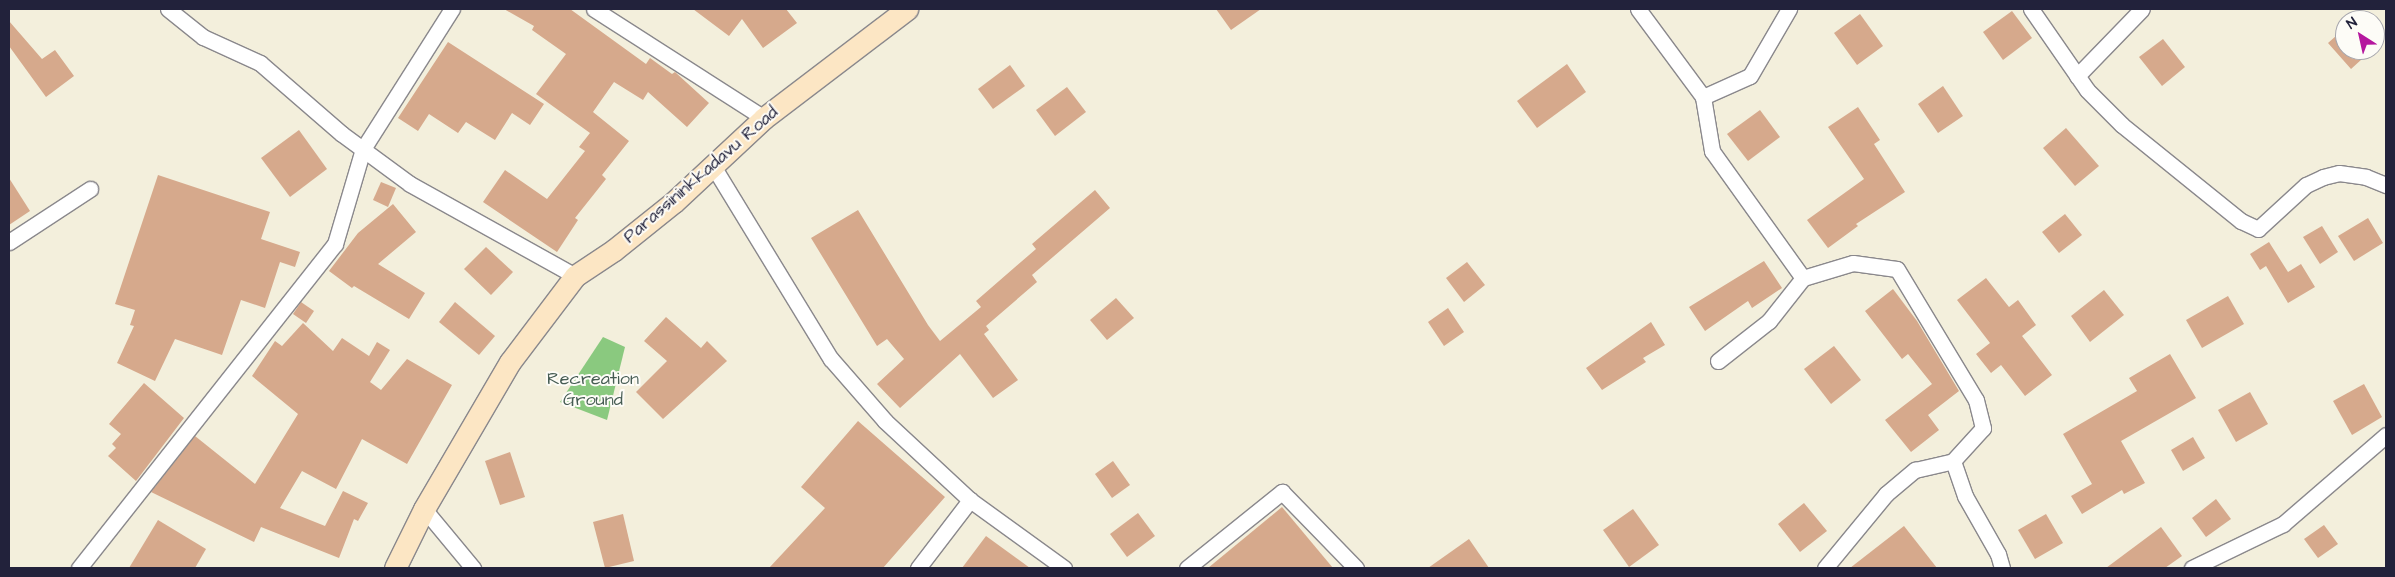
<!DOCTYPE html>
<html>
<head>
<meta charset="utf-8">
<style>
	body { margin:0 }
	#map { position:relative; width:2395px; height:577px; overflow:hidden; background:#f3efdc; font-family:"Architects Daughter",sans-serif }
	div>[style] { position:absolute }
	.green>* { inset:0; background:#8ac97f }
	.building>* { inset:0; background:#d6a98c }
	.roads { filter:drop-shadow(1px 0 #8a888c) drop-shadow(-1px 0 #8a888c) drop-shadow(0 1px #8a888c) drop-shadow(0 -1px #8a888c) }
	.street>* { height:15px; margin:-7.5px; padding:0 7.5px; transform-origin:7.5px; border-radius:7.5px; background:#fff }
	.secondary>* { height:21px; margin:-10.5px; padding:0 10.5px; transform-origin:10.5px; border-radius:10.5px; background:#fce6c4 }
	span { translate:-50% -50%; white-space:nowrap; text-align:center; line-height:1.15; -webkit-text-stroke:4px #fdfcf7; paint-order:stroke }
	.street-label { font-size:18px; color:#22223b }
	.park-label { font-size:18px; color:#465c53 }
	.frame { position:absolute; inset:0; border:10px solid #22223b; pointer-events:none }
	.north { position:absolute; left:2335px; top:10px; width:50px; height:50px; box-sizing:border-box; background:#fdfcf7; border:1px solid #a5a5ac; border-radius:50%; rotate:325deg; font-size:14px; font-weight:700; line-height:20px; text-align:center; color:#22223b }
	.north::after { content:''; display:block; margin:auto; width:18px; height:22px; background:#b5179e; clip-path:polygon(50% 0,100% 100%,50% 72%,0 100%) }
</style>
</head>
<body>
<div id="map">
	<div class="green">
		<i style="clip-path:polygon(603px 337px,625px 347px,607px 420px,560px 402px)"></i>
	</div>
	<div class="building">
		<i style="clip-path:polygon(504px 9px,570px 9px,646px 64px,650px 58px,672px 74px,675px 72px,709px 103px,687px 127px,648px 92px,643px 100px,614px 82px,593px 112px,629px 141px,602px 175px,606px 179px,575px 218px,578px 220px,557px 252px,483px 202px,505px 170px,547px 199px,585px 151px,579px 147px,590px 133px,536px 94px,566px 54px,532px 30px,534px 26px)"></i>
		<i style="clip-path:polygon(693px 9px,786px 9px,797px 23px,763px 48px,742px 19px,729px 36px)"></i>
		<i style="clip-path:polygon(1216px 9px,1261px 9px,1231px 30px)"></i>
		<i style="clip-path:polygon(2012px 11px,2032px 38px,2003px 60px,1983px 32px)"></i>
		<i style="clip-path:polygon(1860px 14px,1883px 46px,1857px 65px,1834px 33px)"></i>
		<i style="clip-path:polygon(9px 21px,42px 59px,55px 50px,74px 76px,46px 97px,9px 46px)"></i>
		<i style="clip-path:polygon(2345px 28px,2345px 50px,2372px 50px,2351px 69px,2328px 43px)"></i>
		<i style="clip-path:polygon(2163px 39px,2185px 67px,2162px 86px,2139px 57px)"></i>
		<i style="clip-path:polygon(448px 42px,544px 104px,530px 125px,512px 113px,495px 140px,466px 122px,458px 133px,429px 114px,418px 131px,398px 118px)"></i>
		<i style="clip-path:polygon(1567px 64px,1586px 92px,1537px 128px,1517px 101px)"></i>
		<i style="clip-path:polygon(1010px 65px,1025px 86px,993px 109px,978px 89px)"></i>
		<i style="clip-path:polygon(1943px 86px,1963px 116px,1938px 133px,1918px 104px)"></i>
		<i style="clip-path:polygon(1067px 87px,1086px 112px,1055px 136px,1036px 110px)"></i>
		<i style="clip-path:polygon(1858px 107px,1880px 140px,1874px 144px,1905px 192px,1856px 224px,1858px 226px,1828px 248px,1807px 220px,1864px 179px,1828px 127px)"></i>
		<i style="clip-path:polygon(1760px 110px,1780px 137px,1748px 161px,1727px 134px)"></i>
		<i style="clip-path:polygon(2066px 128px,2099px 166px,2075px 186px,2043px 148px)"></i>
		<i style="clip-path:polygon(299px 130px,327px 169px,290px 197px,261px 158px)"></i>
		<i style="clip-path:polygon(158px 175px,270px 212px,261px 239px,300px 252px,295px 267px,280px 262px,265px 308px,241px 300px,222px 355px,175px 339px,155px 381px,117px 363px,134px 326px,130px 325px,135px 310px,115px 304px)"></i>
		<i style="clip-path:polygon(9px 178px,30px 211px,9px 225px)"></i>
		<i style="clip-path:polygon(381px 182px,396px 188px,388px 207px,373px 200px)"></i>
		<i style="clip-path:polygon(1095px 190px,1110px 208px,1032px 275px,1037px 282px,986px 326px,989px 330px,984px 334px,1018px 380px,993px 398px,960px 354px,900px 408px,877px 384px,904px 359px,887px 339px,877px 346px,811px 238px,858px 210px,928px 325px,940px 341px,981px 307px,976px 301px,1036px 249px,1032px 244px)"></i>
		<i style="clip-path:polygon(393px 204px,416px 232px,378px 264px,425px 293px,409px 319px,354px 286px,352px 288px,329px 271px,358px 233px)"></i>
		<i style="clip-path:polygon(2065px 214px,2082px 235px,2059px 253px,2042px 232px)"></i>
		<i style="clip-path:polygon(2368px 218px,2383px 243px,2354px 261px,2338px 236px)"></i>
		<i style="clip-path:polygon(2322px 226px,2338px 252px,2320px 264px,2303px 237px)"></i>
		<i style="clip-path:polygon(2269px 242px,2288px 272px,2301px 264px,2315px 287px,2288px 303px,2266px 266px,2260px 270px,2250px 254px)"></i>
		<i style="clip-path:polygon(486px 247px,513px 272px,491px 295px,464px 269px)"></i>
		<i style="clip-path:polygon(1764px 261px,1782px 288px,1752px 308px,1748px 301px,1705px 331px,1689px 307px)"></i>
		<i style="clip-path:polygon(1467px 262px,1485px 285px,1464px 302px,1446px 278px)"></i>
		<i style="clip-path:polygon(1986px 278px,2009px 307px,2018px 300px,2036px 325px,2022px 336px,2052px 375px,2025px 396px,2001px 365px,1991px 373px,1976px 354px,1990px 343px,1957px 300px)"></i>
		<i style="clip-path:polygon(1893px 289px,1917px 321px,1959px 391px,1928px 415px,1939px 430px,1911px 452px,1885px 420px,1932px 384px,1908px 354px,1902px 359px,1865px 311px)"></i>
		<i style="clip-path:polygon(2104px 290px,2124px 315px,2090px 342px,2071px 316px)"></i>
		<i style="clip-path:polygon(2228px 296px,2244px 324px,2202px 348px,2186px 320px)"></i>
		<i style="clip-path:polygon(1116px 298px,1134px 318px,1107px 340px,1090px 320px)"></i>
		<i style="clip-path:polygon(301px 302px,314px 311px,306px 323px,293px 314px)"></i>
		<i style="clip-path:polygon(455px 302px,495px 336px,479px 355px,439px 322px)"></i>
		<i style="clip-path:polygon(1448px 308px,1464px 332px,1444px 346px,1428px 322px)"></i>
		<i style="clip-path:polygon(666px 317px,701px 348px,707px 341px,727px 361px,663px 419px,636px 392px,667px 361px,644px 341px)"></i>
		<i style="clip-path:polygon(1651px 322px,1665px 345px,1643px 358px,1646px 362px,1602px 390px,1586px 368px)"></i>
		<i style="clip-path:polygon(303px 323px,333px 351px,342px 338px,369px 356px,377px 342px,390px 350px,370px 382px,381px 390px,407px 359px,452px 385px,407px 464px,362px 439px,336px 489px,302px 471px,280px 508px,325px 526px,343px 491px,368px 503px,358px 521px,354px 519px,339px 558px,261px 527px,254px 542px,151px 492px,195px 436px,255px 484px,298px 414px,252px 376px,275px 341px,282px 346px)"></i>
		<i style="clip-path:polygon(1834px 346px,1861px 380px,1831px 404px,1804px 369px)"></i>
		<i style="clip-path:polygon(2170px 354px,2196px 398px,2121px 441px,2145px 483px,2124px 494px,2122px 490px,2082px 514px,2071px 496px,2092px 484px,2063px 434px,2137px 391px,2129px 378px)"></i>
		<i style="clip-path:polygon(144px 383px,184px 418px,136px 481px,108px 456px,116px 448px,112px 444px,121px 434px,109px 424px)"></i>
		<i style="clip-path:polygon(2364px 384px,2382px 417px,2352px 435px,2333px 401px)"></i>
		<i style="clip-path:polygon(2250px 392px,2268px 424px,2236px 442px,2218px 410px)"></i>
		<i style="clip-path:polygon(858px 421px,945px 497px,883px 568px,769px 568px,825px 508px,801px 487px)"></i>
		<i style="clip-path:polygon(2193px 437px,2205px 458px,2183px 471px,2171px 450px)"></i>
		<i style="clip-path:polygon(510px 452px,525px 497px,500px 505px,485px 461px)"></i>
		<i style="clip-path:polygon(1113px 461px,1130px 485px,1112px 498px,1095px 474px)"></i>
		<i style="clip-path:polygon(2216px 499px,2231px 519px,2206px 537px,2192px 518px)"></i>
		<i style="clip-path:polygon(1804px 503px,1827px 531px,1800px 552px,1778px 524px)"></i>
		<i style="clip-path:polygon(1282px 507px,1333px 568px,1208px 568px)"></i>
		<i style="clip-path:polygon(1633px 509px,1659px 545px,1629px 567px,1603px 530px)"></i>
		<i style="clip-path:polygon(1138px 513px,1155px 536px,1127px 557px,1110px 534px)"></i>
		<i style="clip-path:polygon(623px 514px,634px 561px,605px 568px,593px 522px)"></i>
		<i style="clip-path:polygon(2046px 514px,2063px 543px,2035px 559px,2018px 530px)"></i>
		<i style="clip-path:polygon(158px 520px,206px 549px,195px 568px,129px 568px)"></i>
		<i style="clip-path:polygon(2324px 525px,2338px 544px,2318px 558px,2304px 539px)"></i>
		<i style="clip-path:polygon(1904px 526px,1937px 568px,1850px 568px)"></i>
		<i style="clip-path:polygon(2161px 527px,2182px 556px,2165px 568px,2106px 568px)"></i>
		<i style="clip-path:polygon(986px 536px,1030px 568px,962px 568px)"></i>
		<i style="clip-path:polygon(1469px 539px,1489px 568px,1428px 568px)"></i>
	</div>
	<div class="roads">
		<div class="street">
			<i style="left:168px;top:9px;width:45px;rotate:38.7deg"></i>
			<i style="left:203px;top:37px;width:63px;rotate:24.5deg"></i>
			<i style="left:260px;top:63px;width:108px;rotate:40.9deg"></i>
			<i style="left:342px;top:134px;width:84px;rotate:36.3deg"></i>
			<i style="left:410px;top:184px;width:189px;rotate:29.1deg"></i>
			<i style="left:594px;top:9px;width:202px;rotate:32.7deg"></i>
			<i style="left:1638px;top:9px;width:109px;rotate:53.5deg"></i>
			<i style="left:1703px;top:97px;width:51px;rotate:-24.1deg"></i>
			<i style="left:1750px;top:76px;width:78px;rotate:-59.8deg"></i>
			<i style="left:2031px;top:9px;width:98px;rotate:55.3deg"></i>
			<i style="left:2087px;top:90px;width:49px;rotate:45deg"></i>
			<i style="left:2122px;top:125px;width:153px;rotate:38.9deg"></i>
			<i style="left:2241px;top:221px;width:19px;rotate:25deg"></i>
			<i style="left:2258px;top:229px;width:65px;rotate:-42.5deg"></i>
			<i style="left:2306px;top:185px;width:19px;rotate:-25deg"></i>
			<i style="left:2323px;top:177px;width:16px;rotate:-14deg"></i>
			<i style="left:2339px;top:173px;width:27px;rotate:8deg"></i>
			<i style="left:2366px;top:177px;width:22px;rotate:22deg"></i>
			<i style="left:2077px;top:76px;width:93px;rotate:-45.9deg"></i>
			<i style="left:1703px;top:97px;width:55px;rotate:80.5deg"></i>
			<i style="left:1712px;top:151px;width:156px;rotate:54.4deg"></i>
			<i style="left:1803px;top:278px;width:52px;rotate:-16.7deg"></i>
			<i style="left:1853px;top:263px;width:44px;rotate:7.8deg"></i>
			<i style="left:1897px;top:269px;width:153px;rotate:58.9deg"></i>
			<i style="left:1976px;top:400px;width:29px;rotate:76deg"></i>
			<i style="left:1983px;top:428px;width:45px;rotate:132.3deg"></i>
			<i style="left:1953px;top:461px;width:37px;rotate:71deg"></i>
			<i style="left:1965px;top:496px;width:67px;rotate:60.4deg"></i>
			<i style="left:1998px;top:554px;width:15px;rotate:74deg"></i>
			<i style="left:713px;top:166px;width:226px;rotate:58.6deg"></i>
			<i style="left:831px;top:359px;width:82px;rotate:48.9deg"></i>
			<i style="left:885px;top:421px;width:116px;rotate:42.9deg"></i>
			<i style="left:970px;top:500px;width:116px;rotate:35.9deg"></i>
			<i style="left:9px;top:242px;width:97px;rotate:-33.2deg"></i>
			<i style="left:1718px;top:361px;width:65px;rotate:-38.1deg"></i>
			<i style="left:1769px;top:321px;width:55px;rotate:-51.7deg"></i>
			<i style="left:424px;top:509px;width:77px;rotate:50.3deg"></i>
			<i style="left:79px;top:568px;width:413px;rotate:-51.7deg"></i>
			<i style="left:335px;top:244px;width:99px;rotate:-73.6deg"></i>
			<i style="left:363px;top:149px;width:166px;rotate:-57.6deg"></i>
			<i style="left:918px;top:568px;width:86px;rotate:-52.6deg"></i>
			<i style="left:1187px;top:568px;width:122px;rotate:-38.7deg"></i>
			<i style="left:1282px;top:492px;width:106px;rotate:45.8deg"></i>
			<i style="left:1825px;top:568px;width:96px;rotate:-50.5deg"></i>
			<i style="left:1886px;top:494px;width:38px;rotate:-40deg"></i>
			<i style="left:1915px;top:470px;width:39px;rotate:-13deg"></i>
			<i style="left:2192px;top:568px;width:101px;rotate:-25.8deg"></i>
			<i style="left:2283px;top:524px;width:136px;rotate:-40.8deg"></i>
		</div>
		<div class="secondary">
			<i style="left:395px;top:568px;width:66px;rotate:-63.8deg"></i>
			<i style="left:424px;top:509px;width:170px;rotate:-59.7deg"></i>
			<i style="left:510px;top:362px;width:108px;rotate:-52.9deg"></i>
			<i style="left:575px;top:276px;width:47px;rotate:-33.7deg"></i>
			<i style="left:614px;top:250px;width:77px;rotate:-38.7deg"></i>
			<i style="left:674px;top:202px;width:123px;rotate:-43deg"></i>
			<i style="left:764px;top:118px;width:180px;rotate:-37.3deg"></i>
		</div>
	</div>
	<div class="street-label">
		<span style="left:701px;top:175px;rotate:-41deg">Parassininkkadavu Road</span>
	</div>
	<div class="park-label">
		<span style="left:593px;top:390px">Recreation<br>Ground</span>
	</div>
	<div class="frame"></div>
	<div class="north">N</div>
</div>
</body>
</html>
